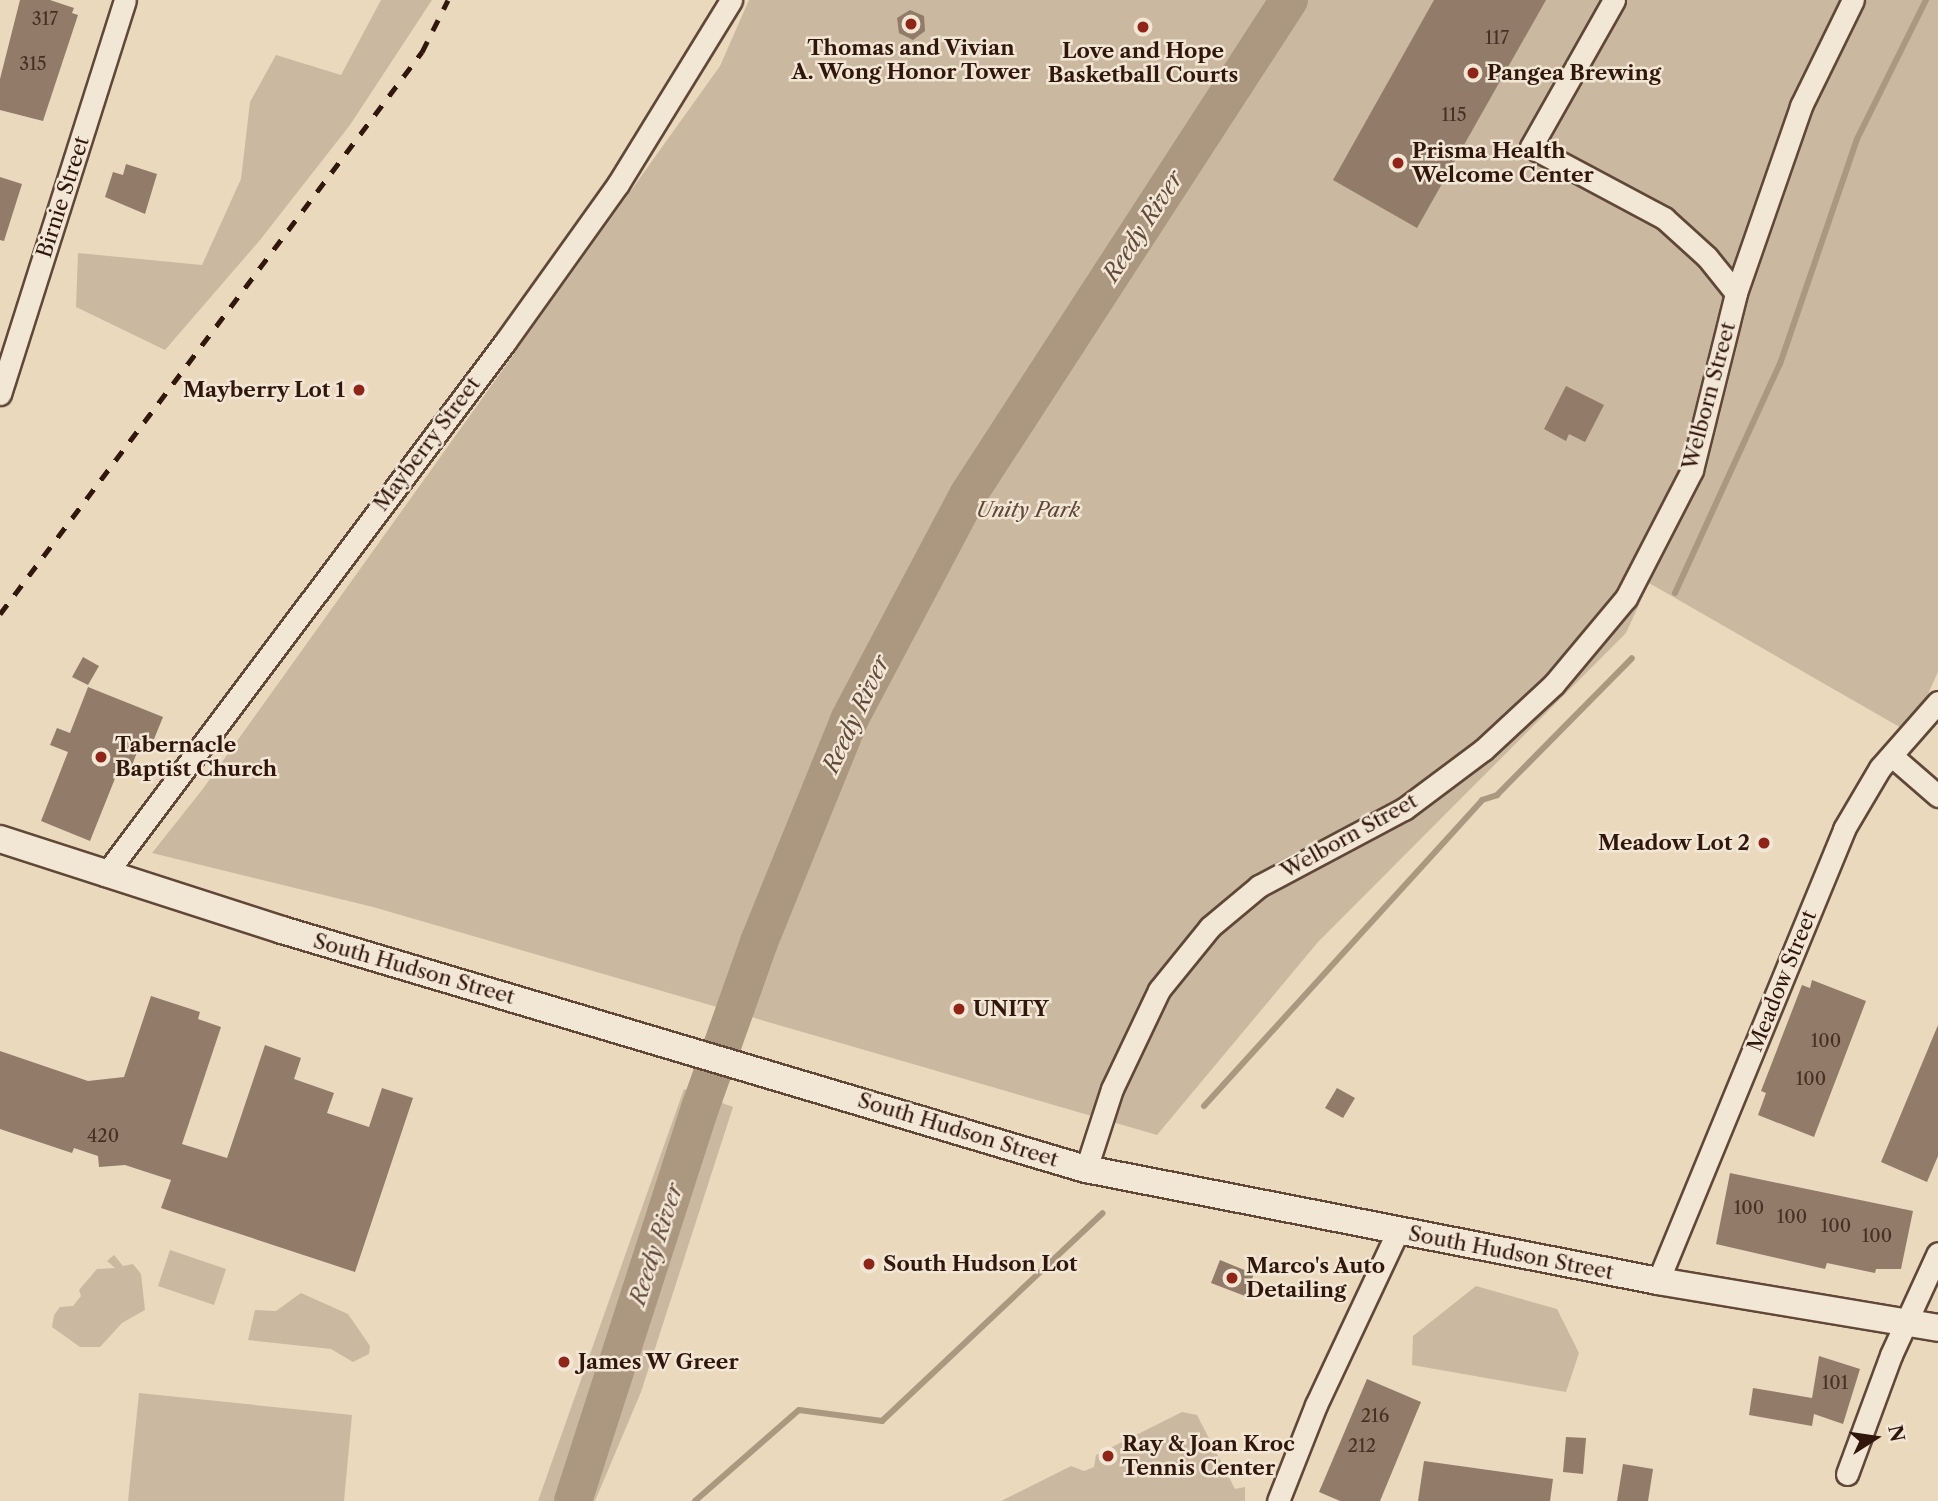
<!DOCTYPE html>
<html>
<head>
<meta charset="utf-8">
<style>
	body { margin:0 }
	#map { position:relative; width:1938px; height:1501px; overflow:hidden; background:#ebd9be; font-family:"Libre Caslon Text",serif }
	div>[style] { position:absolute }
	.green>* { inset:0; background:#cbb8a0 }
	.stream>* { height:6px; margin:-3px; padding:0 3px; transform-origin:3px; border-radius:3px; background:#ac9781 }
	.river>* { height:38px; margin:-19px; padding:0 19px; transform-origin:19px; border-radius:19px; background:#ac9781 }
	.building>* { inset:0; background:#927b69 }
	.roads { filter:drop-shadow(2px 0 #604738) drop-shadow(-2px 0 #604738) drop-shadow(0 2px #604738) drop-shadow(0 -2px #604738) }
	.minor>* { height:21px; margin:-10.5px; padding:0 10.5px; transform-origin:10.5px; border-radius:10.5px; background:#f2e6d5 }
	.tertiary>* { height:26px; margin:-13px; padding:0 13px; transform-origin:13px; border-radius:13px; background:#f2e6d5 }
	.rail>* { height:5px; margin-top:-2.5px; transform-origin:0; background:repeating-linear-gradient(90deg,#31160c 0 12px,transparent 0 24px) }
	.dots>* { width:19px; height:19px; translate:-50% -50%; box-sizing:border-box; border:4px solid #f2e6d5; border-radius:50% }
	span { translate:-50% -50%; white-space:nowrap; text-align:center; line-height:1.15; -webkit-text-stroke:5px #f2e6d5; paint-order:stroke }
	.number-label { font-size:18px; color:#492f23 }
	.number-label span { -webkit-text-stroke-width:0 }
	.poi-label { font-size:21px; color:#31160c; font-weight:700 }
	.left { translate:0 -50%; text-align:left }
	.right { translate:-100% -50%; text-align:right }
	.street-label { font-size:21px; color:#31160c }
	.park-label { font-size:21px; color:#5f4738; font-style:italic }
	.water-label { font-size:23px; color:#624a3b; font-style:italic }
	.north { position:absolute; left:1840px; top:1403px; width:70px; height:70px; -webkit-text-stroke:5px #f2e6d5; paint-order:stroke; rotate:78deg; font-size:19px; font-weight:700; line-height:28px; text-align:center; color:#31160c }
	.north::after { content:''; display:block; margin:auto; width:24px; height:32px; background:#31160c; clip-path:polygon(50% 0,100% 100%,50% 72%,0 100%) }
</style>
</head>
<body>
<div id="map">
	<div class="green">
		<i style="clip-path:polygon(381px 0,432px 0,350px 125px,260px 240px,165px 350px,76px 307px,78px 253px,202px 265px,241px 179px,250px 102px,276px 55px,341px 75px)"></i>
		<i style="clip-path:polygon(749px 0,1938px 0,1938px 672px,1910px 733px,1649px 583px,1626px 633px,1318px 942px,1157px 1135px,373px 907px,152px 853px,202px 790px,720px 66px)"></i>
		<i style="clip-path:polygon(684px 1089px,733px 1107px,641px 1392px,595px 1501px,538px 1501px)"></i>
		<i style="clip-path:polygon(170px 1250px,226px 1269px,214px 1305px,158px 1286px)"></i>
		<i style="clip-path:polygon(114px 1255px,123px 1266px,133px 1264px,141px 1274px,145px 1310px,122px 1323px,100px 1347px,80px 1347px,52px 1327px,54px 1315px,60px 1307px,73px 1306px,81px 1296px,79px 1290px,97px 1269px,115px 1268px,107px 1261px)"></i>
		<i style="clip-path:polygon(1476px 1286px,1557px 1309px,1579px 1353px,1566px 1392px,1412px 1365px,1413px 1336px)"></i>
		<i style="clip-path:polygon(301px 1293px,348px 1314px,370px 1346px,369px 1354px,353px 1362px,331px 1349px,248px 1340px,255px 1310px,276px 1311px)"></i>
		<i style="clip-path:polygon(139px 1393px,352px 1415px,344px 1501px,128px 1501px)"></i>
		<i style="clip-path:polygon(1182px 1412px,1197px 1415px,1235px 1489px,1245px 1487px,1245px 1501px,1001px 1501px,1071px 1466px,1084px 1471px,1094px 1467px,1096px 1455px)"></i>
	</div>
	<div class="stream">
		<i style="left:1675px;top:593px;width:252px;rotate:-65.4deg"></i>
		<i style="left:1780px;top:364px;width:238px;rotate:-71.1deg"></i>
		<i style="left:1857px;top:139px;width:155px;rotate:-63.6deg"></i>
		<i style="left:1204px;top:1106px;width:413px;rotate:-47.7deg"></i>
		<i style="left:1482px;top:800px;width:16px;rotate:-18deg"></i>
		<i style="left:1497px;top:795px;width:192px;rotate:-45.4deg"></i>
		<i style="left:695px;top:1501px;width:138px;rotate:-41.2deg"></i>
		<i style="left:799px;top:1410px;width:84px;rotate:7.5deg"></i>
		<i style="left:882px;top:1421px;width:303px;rotate:-43.3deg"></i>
	</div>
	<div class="river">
		<i style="left:573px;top:1501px;width:413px;rotate:-72.1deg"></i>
		<i style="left:700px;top:1108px;width:176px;rotate:-70.4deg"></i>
		<i style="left:759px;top:942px;width:242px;rotate:-67.9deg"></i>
		<i style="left:850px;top:718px;width:252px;rotate:-62.1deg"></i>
		<i style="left:968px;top:495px;width:590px;rotate:-57.04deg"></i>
	</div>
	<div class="building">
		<i style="clip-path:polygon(20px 0,50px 0,74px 8px,72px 13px,78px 15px,43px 121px,0 110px,0 79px)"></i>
		<i style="clip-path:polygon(1434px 0,1546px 0,1417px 228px,1333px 180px)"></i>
		<i style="clip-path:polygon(910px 10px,924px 16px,925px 31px,913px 40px,899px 33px,897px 18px)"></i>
		<i style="clip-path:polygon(126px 164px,157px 174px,145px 214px,105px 197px,113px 172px,123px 175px)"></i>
		<i style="clip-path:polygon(0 177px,22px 184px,4px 241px,0 240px)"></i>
		<i style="clip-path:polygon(1566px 386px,1604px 405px,1585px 442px,1569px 434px,1566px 441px,1544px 429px)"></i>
		<i style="clip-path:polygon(83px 657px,99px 666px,88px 685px,72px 677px)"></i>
		<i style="clip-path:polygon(88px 687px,163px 717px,152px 744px,142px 740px,128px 775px,118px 771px,90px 841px,41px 821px,68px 752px,50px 745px,57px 728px,70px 733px)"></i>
		<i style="clip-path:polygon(1812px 980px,1866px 1001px,1814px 1137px,1758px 1115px,1766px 1093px,1761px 1091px,1802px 985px,1810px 988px)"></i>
		<i style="clip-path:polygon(151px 996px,200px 1012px,198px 1019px,221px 1027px,182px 1144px,227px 1158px,265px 1045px,301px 1058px,294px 1079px,334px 1093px,327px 1113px,369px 1127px,382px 1088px,413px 1098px,355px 1272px,161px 1208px,171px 1180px,125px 1165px,99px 1167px,98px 1156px,74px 1148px,72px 1153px,0 1129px,0 1051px,88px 1081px,124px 1077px)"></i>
		<i style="clip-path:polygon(1938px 1025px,1938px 1156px,1927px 1182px,1881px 1162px)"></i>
		<i style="clip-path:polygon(1337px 1088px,1355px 1098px,1343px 1118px,1325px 1108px)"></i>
		<i style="clip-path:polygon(1730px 1173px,1913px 1211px,1901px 1269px,1876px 1269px,1875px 1273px,1827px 1263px,1825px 1269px,1716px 1244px)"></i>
		<i style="clip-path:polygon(1220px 1260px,1254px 1274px,1245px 1296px,1211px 1283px)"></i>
		<i style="clip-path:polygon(1819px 1356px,1860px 1369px,1843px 1424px,1814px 1414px,1812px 1426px,1749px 1415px,1753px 1388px,1812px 1398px)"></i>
		<i style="clip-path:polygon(1367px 1379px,1421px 1402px,1380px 1501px,1340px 1501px,1319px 1492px)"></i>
		<i style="clip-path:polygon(1566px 1437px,1586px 1438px,1583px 1474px,1563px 1472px)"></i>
		<i style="clip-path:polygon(1424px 1461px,1553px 1479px,1550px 1501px,1418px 1501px)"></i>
		<i style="clip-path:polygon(1623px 1464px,1653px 1469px,1648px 1501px,1617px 1501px)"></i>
	</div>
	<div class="roads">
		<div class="minor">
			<i style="left:1614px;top:0;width:169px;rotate:119.5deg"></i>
			<i style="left:1531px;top:147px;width:151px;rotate:28.1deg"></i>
			<i style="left:1664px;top:218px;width:58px;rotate:42.2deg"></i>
			<i style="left:1707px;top:257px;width:46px;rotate:51.1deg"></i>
			<i style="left:0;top:394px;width:413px;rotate:-72.4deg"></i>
			<i style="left:1892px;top:756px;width:61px;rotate:41deg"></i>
			<i style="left:105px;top:875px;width:666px;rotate:-53.11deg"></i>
			<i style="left:505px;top:342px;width:194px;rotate:-54.4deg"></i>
			<i style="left:618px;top:184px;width:216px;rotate:-58.4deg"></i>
			<i style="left:1086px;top:1169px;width:84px;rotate:-72deg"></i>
			<i style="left:1112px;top:1089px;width:110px;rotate:-64.6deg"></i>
			<i style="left:1159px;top:990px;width:81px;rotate:-51deg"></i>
			<i style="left:1210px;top:927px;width:64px;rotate:-39.9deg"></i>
			<i style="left:1259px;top:886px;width:164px;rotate:-28deg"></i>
			<i style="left:1404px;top:809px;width:99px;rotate:-36.8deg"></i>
			<i style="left:1483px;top:750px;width:97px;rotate:-42.9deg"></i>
			<i style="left:1554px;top:684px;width:112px;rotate:-50.1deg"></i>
			<i style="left:1626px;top:598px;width:144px;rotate:-62.7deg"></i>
			<i style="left:1692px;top:470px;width:182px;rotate:-76deg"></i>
			<i style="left:1736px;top:293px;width:198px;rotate:-70.8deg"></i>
			<i style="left:1801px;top:106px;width:118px;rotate:-63.9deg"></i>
			<i style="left:1658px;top:1281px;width:489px;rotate:-67.6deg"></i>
			<i style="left:1844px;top:829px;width:71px;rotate:-59.5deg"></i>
			<i style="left:1880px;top:768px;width:88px;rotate:-48.7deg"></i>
			<i style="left:1847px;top:1474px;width:127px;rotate:-69.7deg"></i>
			<i style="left:1891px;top:1355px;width:112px;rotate:-65.3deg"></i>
			<i style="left:1278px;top:1501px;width:103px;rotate:-68.4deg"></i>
			<i style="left:1316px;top:1405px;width:192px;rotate:-64.8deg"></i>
		</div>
		<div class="tertiary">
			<i style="left:0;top:839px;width:296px;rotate:17.9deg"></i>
			<i style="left:282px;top:930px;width:839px;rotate:16.56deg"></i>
			<i style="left:1086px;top:1169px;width:583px;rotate:11.08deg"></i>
			<i style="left:1658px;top:1281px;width:284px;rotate:9.5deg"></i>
		</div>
	</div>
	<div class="rail">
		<i style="left:0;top:614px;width:703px;rotate:-53.1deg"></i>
		<i style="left:422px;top:52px;width:58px;rotate:-63.4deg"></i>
	</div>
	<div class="dots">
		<i style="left:911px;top:24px;background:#8f2418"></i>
		<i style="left:1143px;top:27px;background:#8f2418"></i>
		<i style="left:1473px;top:73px;background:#8f2418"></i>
		<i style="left:1398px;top:163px;background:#8f2418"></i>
		<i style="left:359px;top:390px;background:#8f2418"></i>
		<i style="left:101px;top:757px;background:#8f2418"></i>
		<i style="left:1764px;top:843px;background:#8f2418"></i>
		<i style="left:959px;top:1009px;background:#8f2418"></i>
		<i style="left:869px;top:1264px;background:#8f2418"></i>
		<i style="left:1232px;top:1278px;background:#8f2418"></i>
		<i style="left:564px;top:1362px;background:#8f2418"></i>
		<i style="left:1108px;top:1456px;background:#8f2418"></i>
	</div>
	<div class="number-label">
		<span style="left:45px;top:19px">317</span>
		<span style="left:1497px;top:38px">117</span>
		<span style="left:33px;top:64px">315</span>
		<span style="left:1454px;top:115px">115</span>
		<span style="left:1826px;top:1041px">100</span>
		<span style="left:1811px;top:1079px">100</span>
		<span style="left:103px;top:1136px">420</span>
		<span style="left:1749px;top:1208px">100</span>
		<span style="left:1792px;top:1217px">100</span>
		<span style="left:1836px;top:1226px">100</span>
		<span style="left:1877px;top:1236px">100</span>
		<span style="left:1835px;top:1383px">101</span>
		<span style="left:1375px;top:1416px">216</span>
		<span style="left:1362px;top:1446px">212</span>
	</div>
	<div class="poi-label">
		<span style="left:911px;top:60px">Thomas and Vivian<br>A. Wong Honor Tower</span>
		<span style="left:1143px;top:63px">Love and Hope<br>Basketball Courts</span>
		<span class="left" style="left:1487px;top:73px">Pangea Brewing</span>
		<span class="left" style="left:1412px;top:163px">Prisma Health<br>Welcome Center</span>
		<span class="right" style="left:345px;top:390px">Mayberry Lot 1</span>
		<span class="left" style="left:115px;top:757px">Tabernacle<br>Baptist Church</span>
		<span class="right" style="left:1750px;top:843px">Meadow Lot 2</span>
		<span class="left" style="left:973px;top:1009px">UNITY</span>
		<span class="left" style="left:883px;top:1264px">South Hudson Lot</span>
		<span class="left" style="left:1246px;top:1278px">Marco's Auto<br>Detailing</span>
		<span class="left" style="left:578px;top:1362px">James W Greer</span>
		<span class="left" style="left:1122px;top:1456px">Ray &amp; Joan Kroc<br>Tennis Center</span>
	</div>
	<div class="street-label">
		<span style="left:63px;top:197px;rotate:-72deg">Birnie Street</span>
		<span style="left:1709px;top:396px;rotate:-75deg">Welborn Street</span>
		<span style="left:427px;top:444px;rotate:-53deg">Mayberry Street</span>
		<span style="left:1349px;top:836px;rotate:-29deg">Welborn Street</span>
		<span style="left:414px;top:969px;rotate:16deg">South Hudson Street</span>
		<span style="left:1782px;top:981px;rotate:-68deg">Meadow Street</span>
		<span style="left:958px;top:1130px;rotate:17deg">South Hudson Street</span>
		<span style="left:1511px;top:1253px;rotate:11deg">South Hudson Street</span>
	</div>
	<div class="park-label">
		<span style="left:1028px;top:510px">Unity Park</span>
	</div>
	<div class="water-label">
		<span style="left:1143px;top:226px;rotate:-57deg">Reedy River</span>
		<span style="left:856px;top:714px;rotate:-65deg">Reedy River</span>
		<span style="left:656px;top:1244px;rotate:-72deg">Reedy River</span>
	</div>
	<div class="north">N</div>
</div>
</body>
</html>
